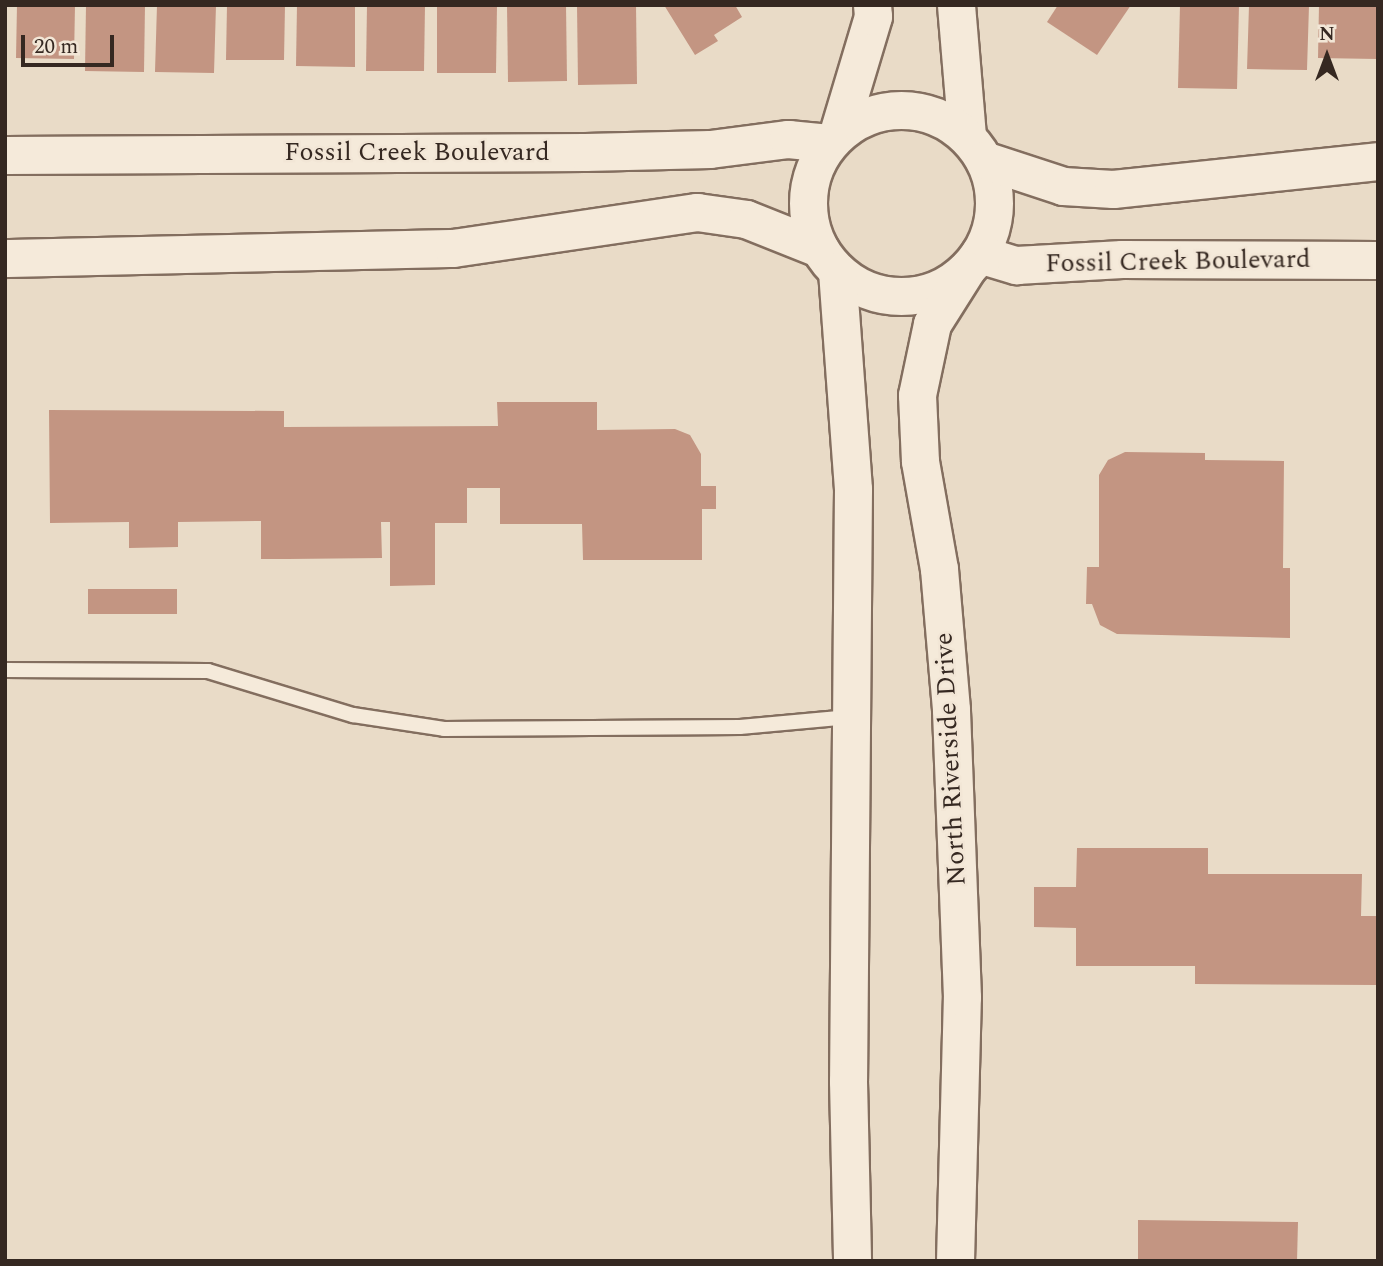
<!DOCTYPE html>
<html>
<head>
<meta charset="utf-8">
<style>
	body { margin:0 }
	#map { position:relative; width:1383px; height:1266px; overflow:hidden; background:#e9dbc7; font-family:Spectral,serif }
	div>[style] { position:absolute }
	.building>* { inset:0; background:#c39582 }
	.roads { filter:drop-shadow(2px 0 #836e5f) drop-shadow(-2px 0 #836e5f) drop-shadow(0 2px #836e5f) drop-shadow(0 -2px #836e5f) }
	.service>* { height:14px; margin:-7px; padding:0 7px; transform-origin:7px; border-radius:7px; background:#f5eada }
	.secondary>* { height:37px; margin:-18.5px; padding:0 18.5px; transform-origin:18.5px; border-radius:18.5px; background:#f5eada }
	.secondary>.ring { margin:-18.5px; padding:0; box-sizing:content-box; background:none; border:37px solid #f5eada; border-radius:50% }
	span { translate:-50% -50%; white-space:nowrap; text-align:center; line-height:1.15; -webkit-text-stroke:5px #f2e6d6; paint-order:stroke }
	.street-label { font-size:26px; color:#352821 }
	.frame { position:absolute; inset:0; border:7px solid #352821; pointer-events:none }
	.north { position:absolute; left:1292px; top:21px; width:70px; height:70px; -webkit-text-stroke:5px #f2e6d6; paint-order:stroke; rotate:0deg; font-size:19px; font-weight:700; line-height:28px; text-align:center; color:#352821 }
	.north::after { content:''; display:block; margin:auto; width:24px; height:32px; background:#352821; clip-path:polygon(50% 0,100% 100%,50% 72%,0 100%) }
	.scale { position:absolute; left:21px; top:35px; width:93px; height:32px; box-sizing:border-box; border:4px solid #352821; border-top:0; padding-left:9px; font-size:21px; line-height:24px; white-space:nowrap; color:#352821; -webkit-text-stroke:5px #f2e6d6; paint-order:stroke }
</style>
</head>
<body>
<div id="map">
	<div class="building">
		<i style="clip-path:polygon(17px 5px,75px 5px,74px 59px,16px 58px)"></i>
		<i style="clip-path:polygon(86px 5px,145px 5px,144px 72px,85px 71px)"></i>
		<i style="clip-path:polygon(157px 5px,216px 5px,214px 73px,155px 72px)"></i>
		<i style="clip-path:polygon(227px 5px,285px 5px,284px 60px,226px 60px)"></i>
		<i style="clip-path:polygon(297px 5px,355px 5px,355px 67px,296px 66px)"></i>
		<i style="clip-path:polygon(367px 5px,425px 5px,424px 71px,366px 71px)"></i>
		<i style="clip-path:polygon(437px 5px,497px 5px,496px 73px,437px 73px)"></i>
		<i style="clip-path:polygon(507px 5px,566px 5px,567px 81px,508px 82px)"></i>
		<i style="clip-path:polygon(577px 5px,636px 5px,637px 84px,578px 85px)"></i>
		<i style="clip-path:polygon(664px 5px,735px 5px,742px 17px,714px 35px,718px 41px,695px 55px)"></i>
		<i style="clip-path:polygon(1058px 5px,1131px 5px,1097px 55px,1047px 22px)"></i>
		<i style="clip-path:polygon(1180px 5px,1239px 5px,1237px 89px,1178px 88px)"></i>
		<i style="clip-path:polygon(1249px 5px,1309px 5px,1307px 70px,1247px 69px)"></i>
		<i style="clip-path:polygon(1319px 5px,1378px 5px,1377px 59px,1318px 58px)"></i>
		<i style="clip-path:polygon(497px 402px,597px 402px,597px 430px,675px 429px,690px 435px,701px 454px,701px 486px,716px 486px,716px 509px,702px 509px,702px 560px,583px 560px,582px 524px,500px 524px,500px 488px,467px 488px,467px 523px,435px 523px,435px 585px,390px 586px,390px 522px,381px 522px,382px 558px,288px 559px,261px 559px,261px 521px,178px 522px,178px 547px,129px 548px,129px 522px,50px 523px,49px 410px,284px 411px,284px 427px,498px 426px)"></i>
		<i style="clip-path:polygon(1125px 452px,1205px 453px,1205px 460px,1284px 461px,1283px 568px,1290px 568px,1290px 638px,1117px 634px,1100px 625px,1092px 604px,1086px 604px,1087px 567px,1099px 567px,1099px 475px,1108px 460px)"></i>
		<i style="clip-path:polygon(88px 589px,177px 589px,177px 614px,88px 614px)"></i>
		<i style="clip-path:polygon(1077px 848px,1208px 848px,1208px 874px,1362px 874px,1361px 916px,1378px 916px,1378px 985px,1195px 984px,1195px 966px,1076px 966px,1076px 928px,1034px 927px,1034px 887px,1076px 887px)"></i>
		<i style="clip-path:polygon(1138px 1220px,1298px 1222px,1297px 1261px,1138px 1261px)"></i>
	</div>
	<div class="roads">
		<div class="service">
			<i style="left:5px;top:670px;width:203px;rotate:0.3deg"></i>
			<i style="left:208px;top:671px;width:152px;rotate:16.9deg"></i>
			<i style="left:353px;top:715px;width:92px;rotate:8.7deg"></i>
			<i style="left:444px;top:729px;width:296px;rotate:-0.4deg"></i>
			<i style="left:740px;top:727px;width:110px;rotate:-5.2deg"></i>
		</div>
		<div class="secondary">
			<i style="left:956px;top:5px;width:131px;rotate:85.2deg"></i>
			<i class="ring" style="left:808px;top:110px;width:149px;height:149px"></i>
			<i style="left:838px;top:133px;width:122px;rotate:-73.3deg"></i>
			<i style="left:873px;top:16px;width:11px;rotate:-95deg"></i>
			<i style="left:5px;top:155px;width:580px;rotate:-0.3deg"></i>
			<i style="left:585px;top:152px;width:125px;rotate:-1.4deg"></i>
			<i style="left:710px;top:149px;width:79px;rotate:-7.3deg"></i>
			<i style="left:788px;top:139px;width:41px;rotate:5.6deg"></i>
			<i style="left:984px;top:160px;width:83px;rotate:18.2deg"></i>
			<i style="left:1063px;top:186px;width:50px;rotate:3.4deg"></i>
			<i style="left:1113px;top:189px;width:266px;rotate:-6deg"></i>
			<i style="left:979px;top:254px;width:39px;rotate:17deg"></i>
			<i style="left:1016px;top:265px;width:106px;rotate:-3.2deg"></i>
			<i style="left:1122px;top:259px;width:256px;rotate:0.2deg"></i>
			<i style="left:5px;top:258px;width:448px;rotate:-1.3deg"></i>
			<i style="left:453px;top:248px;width:247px;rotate:-8.4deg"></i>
			<i style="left:697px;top:212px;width:49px;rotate:8.1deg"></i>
			<i style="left:746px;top:219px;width:79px;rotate:21.7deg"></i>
			<i style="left:837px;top:271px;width:219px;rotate:85.8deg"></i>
			<i style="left:853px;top:489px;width:592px;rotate:90.48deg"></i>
			<i style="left:848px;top:1081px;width:180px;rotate:88.7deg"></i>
			<i style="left:955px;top:1261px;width:264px;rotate:-88.5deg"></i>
			<i style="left:962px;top:997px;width:288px;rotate:-92.2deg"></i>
			<i style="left:951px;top:709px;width:141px;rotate:-94.9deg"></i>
			<i style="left:939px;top:569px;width:110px;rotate:-100deg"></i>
			<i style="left:920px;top:461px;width:66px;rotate:-92.6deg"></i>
			<i style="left:917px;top:395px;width:73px;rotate:-78.1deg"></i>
			<i style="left:932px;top:324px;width:64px;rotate:-57.8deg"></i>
		</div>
	</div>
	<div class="street-label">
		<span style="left:417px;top:153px">Fossil Creek Boulevard</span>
		<span style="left:1178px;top:262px;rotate:-1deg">Fossil Creek Boulevard</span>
		<span style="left:951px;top:759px;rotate:-93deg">North Riverside Drive</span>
	</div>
	<div class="frame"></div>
	<div class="north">N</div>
	<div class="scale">20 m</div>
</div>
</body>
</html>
